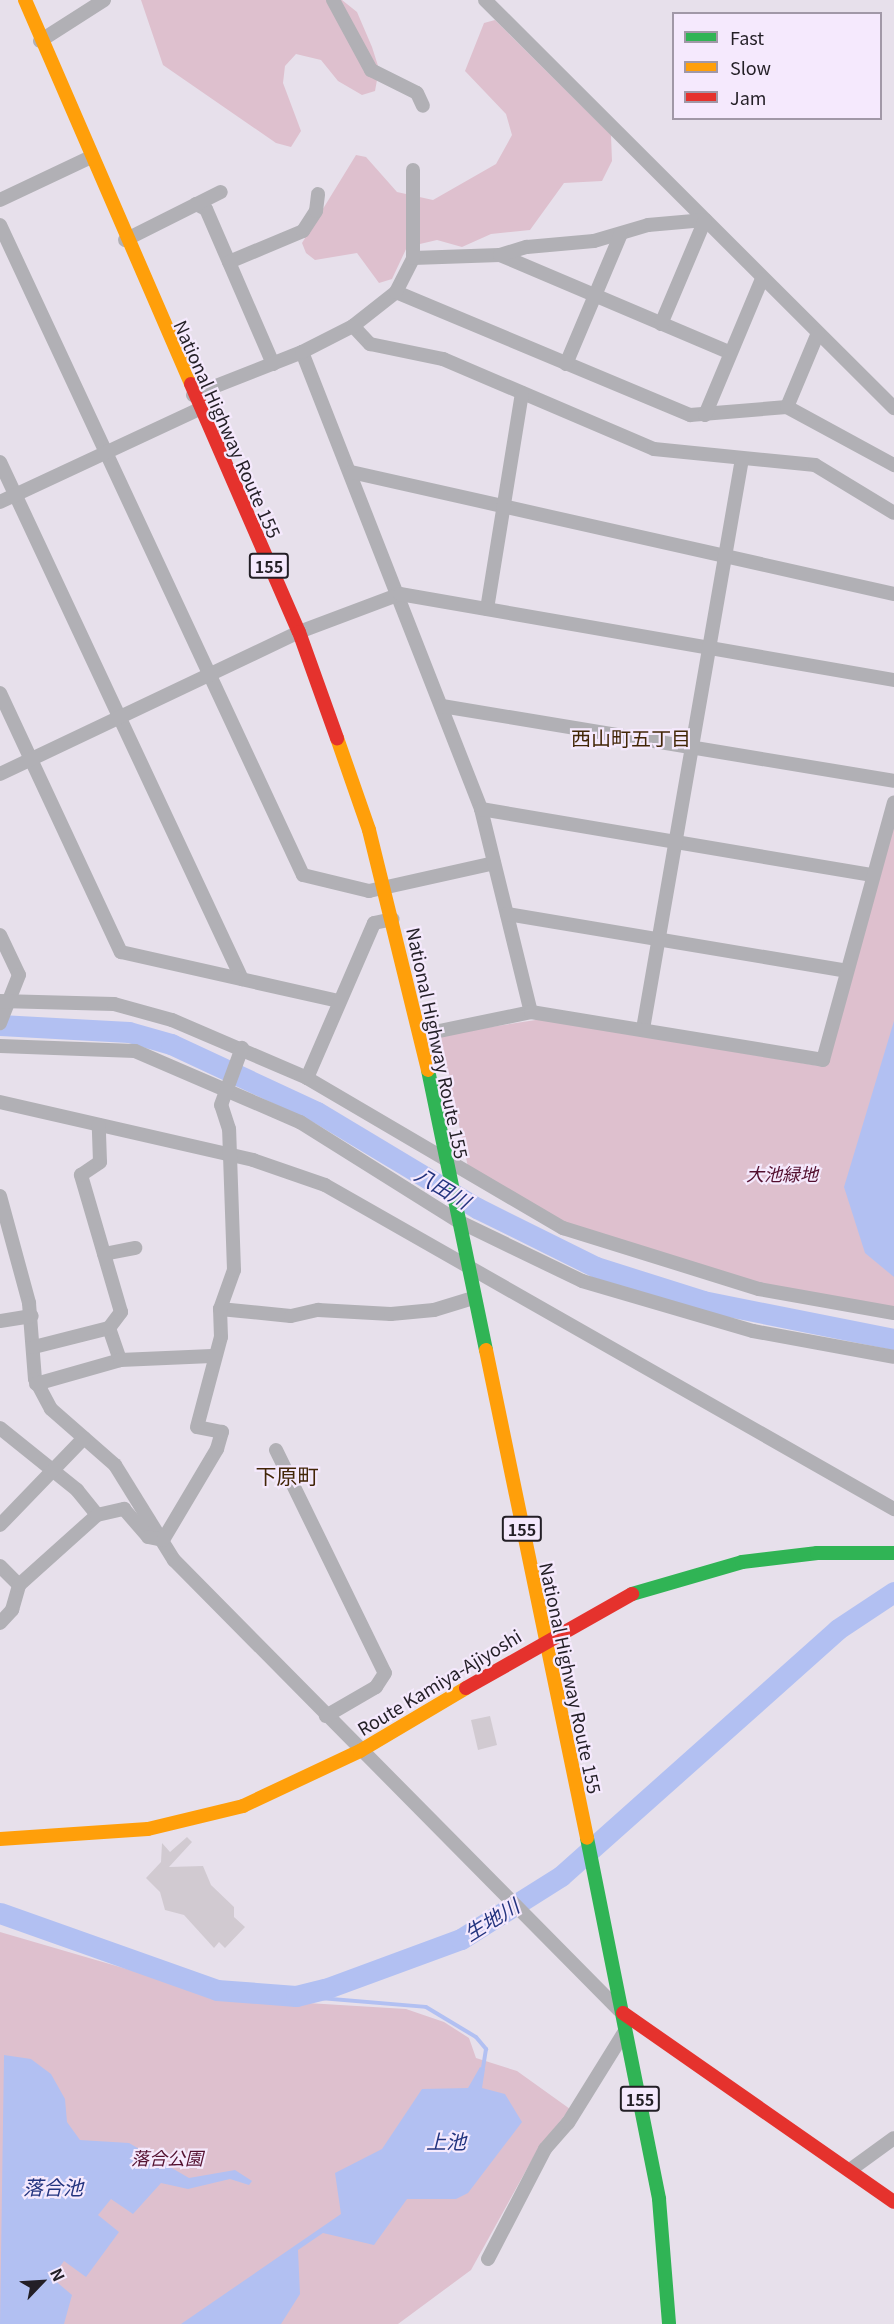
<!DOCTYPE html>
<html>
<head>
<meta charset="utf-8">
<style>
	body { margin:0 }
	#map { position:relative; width:894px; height:2324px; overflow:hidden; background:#e7e0eb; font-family:Georgia,"Noto Sans JP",serif }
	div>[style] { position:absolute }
	.green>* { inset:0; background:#dec0ce }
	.water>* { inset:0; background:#b2c0f2 }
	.stream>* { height:4px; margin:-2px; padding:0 2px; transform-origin:2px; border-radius:2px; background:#b2c0f2 }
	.river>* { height:21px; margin:-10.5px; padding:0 10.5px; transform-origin:10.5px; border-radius:10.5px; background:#b2c0f2 }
	.building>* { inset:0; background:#d1cad1 }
	.street>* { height:14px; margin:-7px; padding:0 7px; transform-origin:7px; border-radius:7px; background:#b1b0b5 }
	.fast>* { height:14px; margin:-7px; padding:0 7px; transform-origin:7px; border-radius:7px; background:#30b455 }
	.slow>* { height:14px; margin:-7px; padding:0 7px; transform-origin:7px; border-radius:7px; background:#ff9f0a }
	.jam>* { height:14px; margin:-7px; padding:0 7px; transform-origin:7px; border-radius:7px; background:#e5322d }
	span { translate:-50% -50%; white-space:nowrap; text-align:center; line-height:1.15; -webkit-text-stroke:4.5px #f5e9fd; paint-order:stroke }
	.shield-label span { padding:2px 4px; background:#f5e9fd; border:2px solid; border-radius:4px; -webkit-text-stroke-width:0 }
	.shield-label { font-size:16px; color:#231f26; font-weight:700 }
	.street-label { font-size:18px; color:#231f26 }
	.park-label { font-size:18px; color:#53102f; font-style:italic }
	.neighbourhood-label { font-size:20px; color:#422607 }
	.water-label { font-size:20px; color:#23347f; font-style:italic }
	.quarter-label { font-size:21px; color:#422607 }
	.legend { position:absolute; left:672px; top:12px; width:210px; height:108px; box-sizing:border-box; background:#f5e9fd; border:2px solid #a198a7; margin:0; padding:8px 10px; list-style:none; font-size:18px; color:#231f26 }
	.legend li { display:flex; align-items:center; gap:12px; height:30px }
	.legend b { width:30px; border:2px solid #a198a7 }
	.north { position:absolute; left:12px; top:2252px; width:60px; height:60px; -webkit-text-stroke:4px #f5e9fd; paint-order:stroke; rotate:65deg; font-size:16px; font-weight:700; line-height:24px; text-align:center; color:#231f26 }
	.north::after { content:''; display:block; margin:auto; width:21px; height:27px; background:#231f26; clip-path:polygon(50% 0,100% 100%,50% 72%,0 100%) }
</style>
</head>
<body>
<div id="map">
	<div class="green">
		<i style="clip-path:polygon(141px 0,342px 0,357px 12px,372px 47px,379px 69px,375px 91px,362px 95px,338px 81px,321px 60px,296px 54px,285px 66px,283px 83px,301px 131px,291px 147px,276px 143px,163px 65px)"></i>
		<i style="clip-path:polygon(495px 20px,611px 135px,612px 161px,602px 181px,564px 183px,530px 230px,491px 234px,462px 247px,437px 240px,407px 247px,392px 279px,379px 283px,357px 253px,315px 260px,306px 253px,302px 243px,356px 155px,366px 157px,397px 192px,433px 200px,496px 164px,512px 135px,506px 114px,465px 71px,484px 23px)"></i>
		<i style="clip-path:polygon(894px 822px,894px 1307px,765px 1285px,564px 1224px,468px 1167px,440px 1035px,542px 1019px,825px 1067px)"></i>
		<i style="clip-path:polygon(0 1932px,226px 1998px,406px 2009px,444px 2022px,469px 2038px,476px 2058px,517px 2071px,570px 2109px,539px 2147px,471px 2270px,398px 2324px,0 2324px)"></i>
	</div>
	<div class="water">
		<i style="clip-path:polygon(894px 1021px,894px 1277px,865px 1253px,844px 1187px)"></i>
		<i style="clip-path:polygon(4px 2055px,31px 2059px,51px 2074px,65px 2099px,67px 2122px,80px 2140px,129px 2143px,189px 2178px,235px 2170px,252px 2181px,249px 2185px,230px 2179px,188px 2189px,161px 2183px,133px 2214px,111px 2199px,98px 2215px,119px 2232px,86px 2277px,64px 2261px,52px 2278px,72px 2295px,64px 2324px,0 2324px)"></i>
		<i style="clip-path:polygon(480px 2067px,485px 2069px,482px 2088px,505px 2094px,522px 2122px,468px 2193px,456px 2199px,407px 2199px,374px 2245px,323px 2233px,298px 2250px,300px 2294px,281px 2324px,181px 2324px,341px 2214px,335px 2173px,382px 2149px,422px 2089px,468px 2088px)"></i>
	</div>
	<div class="stream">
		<i style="left:296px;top:1996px;width:130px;rotate:4.8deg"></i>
		<i style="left:426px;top:2007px;width:58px;rotate:31deg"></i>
		<i style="left:476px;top:2037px;width:16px;rotate:50deg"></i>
		<i style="left:486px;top:2049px;width:19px;rotate:99deg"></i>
	</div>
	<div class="river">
		<i style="left:0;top:1025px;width:129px;rotate:3.1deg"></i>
		<i style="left:129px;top:1032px;width:44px;rotate:15.9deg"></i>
		<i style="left:171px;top:1044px;width:161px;rotate:25deg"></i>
		<i style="left:317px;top:1112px;width:187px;rotate:31deg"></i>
		<i style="left:477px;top:1208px;width:133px;rotate:26.4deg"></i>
		<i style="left:596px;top:1267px;width:112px;rotate:17.6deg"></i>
		<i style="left:703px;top:1301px;width:195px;rotate:11.3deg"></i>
		<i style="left:0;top:1913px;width:230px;rotate:19.5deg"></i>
		<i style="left:217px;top:1990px;width:79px;rotate:4.3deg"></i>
		<i style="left:296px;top:1996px;width:30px;rotate:-14deg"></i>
		<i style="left:325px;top:1989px;width:145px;rotate:-20.2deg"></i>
		<i style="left:461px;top:1939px;width:118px;rotate:-32.2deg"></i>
		<i style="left:561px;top:1876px;width:371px;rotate:-41.7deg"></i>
		<i style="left:838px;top:1629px;width:67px;rotate:-33.5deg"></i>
	</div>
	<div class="building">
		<i style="clip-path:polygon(490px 1716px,497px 1745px,478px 1750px,471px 1720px)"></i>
		<i style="clip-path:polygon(187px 1837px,192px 1842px,169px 1867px,203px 1866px,211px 1885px,234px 1907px,234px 1917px,245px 1927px,225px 1948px,219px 1942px,214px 1948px,184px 1915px,165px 1910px,160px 1892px,146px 1878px,161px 1862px,162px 1843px,170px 1852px)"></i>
	</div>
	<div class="street">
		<i style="left:333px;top:0;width:80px;rotate:61.5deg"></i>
		<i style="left:371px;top:70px;width:51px;rotate:26.6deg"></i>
		<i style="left:417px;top:93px;width:14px;rotate:65deg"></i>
		<i style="left:485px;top:0;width:578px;rotate:44.93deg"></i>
		<i style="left:40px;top:41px;width:76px;rotate:-32.6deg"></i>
		<i style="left:0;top:200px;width:98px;rotate:-25.3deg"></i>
		<i style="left:196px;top:204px;width:11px;rotate:27deg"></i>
		<i style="left:206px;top:209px;width:169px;rotate:66.6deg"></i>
		<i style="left:0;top:225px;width:717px;rotate:65.01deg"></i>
		<i style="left:303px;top:875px;width:68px;rotate:13.6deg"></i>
		<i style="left:369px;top:891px;width:128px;rotate:-12.6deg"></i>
		<i style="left:125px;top:240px;width:107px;rotate:-26.6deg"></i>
		<i style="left:500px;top:255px;width:249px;rotate:23deg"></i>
		<i style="left:413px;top:258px;width:87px;rotate:-2deg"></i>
		<i style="left:500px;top:255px;width:28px;rotate:-17deg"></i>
		<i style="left:527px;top:247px;width:67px;rotate:-5.1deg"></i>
		<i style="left:594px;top:241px;width:56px;rotate:-16.5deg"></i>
		<i style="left:648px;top:225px;width:57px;rotate:-5deg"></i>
		<i style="left:705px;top:220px;width:113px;rotate:112.9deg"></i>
		<i style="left:229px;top:262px;width:80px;rotate:-22.7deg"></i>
		<i style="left:303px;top:231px;width:24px;rotate:-57deg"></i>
		<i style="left:316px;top:211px;width:17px;rotate:-83deg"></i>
		<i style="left:396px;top:292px;width:319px;rotate:22.7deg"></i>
		<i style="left:690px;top:415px;width:97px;rotate:-4.7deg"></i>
		<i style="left:787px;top:407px;width:122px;rotate:28.5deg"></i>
		<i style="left:353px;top:326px;width:25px;rotate:47deg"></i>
		<i style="left:370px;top:344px;width:75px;rotate:11.6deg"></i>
		<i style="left:443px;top:359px;width:229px;rotate:23.1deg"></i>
		<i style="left:654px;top:449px;width:162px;rotate:5.7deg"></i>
		<i style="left:815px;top:465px;width:92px;rotate:31.3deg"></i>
		<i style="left:302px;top:352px;width:491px;rotate:68.6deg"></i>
		<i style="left:481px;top:809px;width:209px;rotate:76.2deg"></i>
		<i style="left:566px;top:364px;width:141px;rotate:-67.1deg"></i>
		<i style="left:193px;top:395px;width:117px;rotate:-21.5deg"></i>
		<i style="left:302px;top:352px;width:57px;rotate:-27deg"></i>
		<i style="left:353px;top:326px;width:55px;rotate:-38.3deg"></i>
		<i style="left:396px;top:292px;width:38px;rotate:-63deg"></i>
		<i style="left:413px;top:258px;width:88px;rotate:-90deg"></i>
		<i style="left:787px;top:407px;width:80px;rotate:-67.3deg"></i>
		<i style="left:705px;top:415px;width:147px;rotate:-67.3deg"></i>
		<i style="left:0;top:462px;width:571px;rotate:64.92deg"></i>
		<i style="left:351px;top:472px;width:557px;rotate:12.66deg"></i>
		<i style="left:0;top:502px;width:220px;rotate:-25deg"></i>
		<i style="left:487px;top:609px;width:219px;rotate:-80.8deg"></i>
		<i style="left:0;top:693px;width:286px;rotate:65deg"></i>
		<i style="left:121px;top:952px;width:223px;rotate:12.7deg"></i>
		<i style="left:442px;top:706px;width:458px;rotate:9.4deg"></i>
		<i style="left:0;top:774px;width:331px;rotate:-25.4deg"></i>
		<i style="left:299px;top:632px;width:108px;rotate:-20.6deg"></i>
		<i style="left:400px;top:594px;width:501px;rotate:9.88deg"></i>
		<i style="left:481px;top:809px;width:397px;rotate:9.6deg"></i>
		<i style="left:507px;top:914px;width:344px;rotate:9.5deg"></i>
		<i style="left:0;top:935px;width:44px;rotate:64.6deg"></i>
		<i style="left:19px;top:975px;width:52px;rotate:111.6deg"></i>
		<i style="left:0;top:1001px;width:114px;rotate:1.5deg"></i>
		<i style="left:114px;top:1004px;width:60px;rotate:15.4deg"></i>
		<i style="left:172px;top:1020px;width:147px;rotate:23.2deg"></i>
		<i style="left:307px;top:1078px;width:297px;rotate:30.4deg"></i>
		<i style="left:563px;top:1228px;width:205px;rotate:17.3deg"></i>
		<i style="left:759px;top:1289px;width:137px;rotate:10.1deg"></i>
		<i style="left:643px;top:1029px;width:579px;rotate:-80.15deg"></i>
		<i style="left:420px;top:1035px;width:113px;rotate:-11.7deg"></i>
		<i style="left:531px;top:1012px;width:296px;rotate:9.3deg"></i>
		<i style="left:823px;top:1060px;width:267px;rotate:-74.6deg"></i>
		<i style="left:0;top:1046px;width:135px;rotate:2.1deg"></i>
		<i style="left:135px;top:1051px;width:180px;rotate:23.3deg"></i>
		<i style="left:300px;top:1122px;width:186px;rotate:32.1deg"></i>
		<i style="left:458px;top:1221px;width:138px;rotate:25.8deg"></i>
		<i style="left:582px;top:1281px;width:178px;rotate:16.3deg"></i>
		<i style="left:753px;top:1331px;width:143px;rotate:10.4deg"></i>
		<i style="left:307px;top:1078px;width:169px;rotate:-66.6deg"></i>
		<i style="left:374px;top:923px;width:19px;rotate:-12deg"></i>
		<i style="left:0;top:1102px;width:260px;rotate:12.9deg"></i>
		<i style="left:253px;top:1160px;width:76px;rotate:19.1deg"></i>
		<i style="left:325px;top:1185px;width:655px;rotate:29.66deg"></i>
		<i style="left:0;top:1196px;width:111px;rotate:74.8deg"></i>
		<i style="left:29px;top:1303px;width:76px;rotate:85.5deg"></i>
		<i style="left:35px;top:1379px;width:34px;rotate:62deg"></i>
		<i style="left:51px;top:1409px;width:85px;rotate:41.2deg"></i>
		<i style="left:115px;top:1465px;width:112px;rotate:58.2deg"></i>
		<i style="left:174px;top:1560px;width:633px;rotate:45.32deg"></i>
		<i style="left:104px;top:1254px;width:32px;rotate:-11deg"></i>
		<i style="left:220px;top:1309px;width:71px;rotate:5.6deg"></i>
		<i style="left:291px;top:1316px;width:28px;rotate:-13deg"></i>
		<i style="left:318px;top:1310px;width:73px;rotate:3.1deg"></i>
		<i style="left:391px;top:1314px;width:43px;rotate:-5.3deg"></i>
		<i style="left:434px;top:1310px;width:41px;rotate:-17.1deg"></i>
		<i style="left:0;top:1321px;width:32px;rotate:-9deg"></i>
		<i style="left:109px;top:1328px;width:34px;rotate:71deg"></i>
		<i style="left:34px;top:1347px;width:77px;rotate:-14.2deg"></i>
		<i style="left:109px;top:1328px;width:20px;rotate:-53deg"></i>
		<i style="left:121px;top:1312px;width:143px;rotate:-106.3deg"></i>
		<i style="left:81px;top:1175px;width:23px;rotate:-34deg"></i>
		<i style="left:100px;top:1162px;width:37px;rotate:-92deg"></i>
		<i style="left:36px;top:1384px;width:87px;rotate:-15.9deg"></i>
		<i style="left:120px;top:1360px;width:92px;rotate:-2.5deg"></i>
		<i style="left:0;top:1428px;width:99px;rotate:38.8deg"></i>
		<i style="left:77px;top:1490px;width:32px;rotate:51deg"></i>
		<i style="left:276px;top:1450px;width:248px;rotate:64deg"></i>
		<i style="left:385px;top:1673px;width:17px;rotate:123deg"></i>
		<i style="left:376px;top:1687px;width:58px;rotate:149.9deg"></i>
		<i style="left:0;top:1525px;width:121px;rotate:-46deg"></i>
		<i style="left:0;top:1566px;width:27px;rotate:45deg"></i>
		<i style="left:0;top:1623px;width:18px;rotate:-47deg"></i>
		<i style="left:12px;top:1610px;width:26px;rotate:-74deg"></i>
		<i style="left:19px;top:1585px;width:105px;rotate:-41.9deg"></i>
		<i style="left:97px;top:1515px;width:28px;rotate:-13deg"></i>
		<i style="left:124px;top:1509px;width:37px;rotate:49deg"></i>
		<i style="left:148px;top:1537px;width:15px;rotate:11deg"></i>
		<i style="left:163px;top:1540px;width:106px;rotate:-59.3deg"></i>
		<i style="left:217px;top:1449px;width:18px;rotate:-74deg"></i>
		<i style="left:222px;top:1432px;width:25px;rotate:-169deg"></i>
		<i style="left:197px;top:1427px;width:93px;rotate:-75.1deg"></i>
		<i style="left:221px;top:1337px;width:28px;rotate:-92deg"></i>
		<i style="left:220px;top:1309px;width:41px;rotate:-70.3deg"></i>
		<i style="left:234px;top:1270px;width:141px;rotate:-92deg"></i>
		<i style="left:229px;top:1129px;width:25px;rotate:-108deg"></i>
		<i style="left:221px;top:1105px;width:61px;rotate:-69.8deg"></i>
		<i style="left:850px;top:2170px;width:54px;rotate:-36deg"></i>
		<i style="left:488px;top:2259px;width:124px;rotate:-62.6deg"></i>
		<i style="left:545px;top:2149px;width:35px;rotate:-49deg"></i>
		<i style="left:568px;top:2123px;width:108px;rotate:-58.2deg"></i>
	</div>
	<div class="fast">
		<i style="left:428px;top:1070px;width:286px;rotate:78.3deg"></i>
		<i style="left:632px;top:1594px;width:115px;rotate:-16.2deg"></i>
		<i style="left:742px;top:1562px;width:76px;rotate:-6.8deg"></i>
		<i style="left:817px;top:1553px;width:77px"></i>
		<i style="left:587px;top:1838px;width:368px;rotate:78.7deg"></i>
		<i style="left:659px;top:2199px;width:125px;rotate:85.4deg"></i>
	</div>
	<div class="slow">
		<i style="left:25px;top:0;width:418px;rotate:66.6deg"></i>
		<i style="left:337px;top:738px;width:97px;rotate:70.8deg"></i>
		<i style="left:369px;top:830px;width:247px;rotate:76.2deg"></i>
		<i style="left:486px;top:1350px;width:498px;rotate:78.3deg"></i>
		<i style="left:0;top:1839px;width:148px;rotate:-3.9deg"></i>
		<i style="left:148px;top:1829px;width:98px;rotate:-13.6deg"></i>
		<i style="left:243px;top:1806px;width:129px;rotate:-25.2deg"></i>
		<i style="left:360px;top:1751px;width:123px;rotate:-30.7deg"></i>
	</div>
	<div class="jam">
		<i style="left:191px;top:384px;width:270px;rotate:66.5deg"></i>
		<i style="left:299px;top:632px;width:113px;rotate:70.3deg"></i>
		<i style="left:466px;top:1688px;width:191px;rotate:-29.5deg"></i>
		<i style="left:623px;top:2013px;width:330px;rotate:34.9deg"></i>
	</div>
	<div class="shield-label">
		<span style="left:269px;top:566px">155</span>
		<span style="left:522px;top:1529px">155</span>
		<span style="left:640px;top:2099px">155</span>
	</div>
	<div class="street-label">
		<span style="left:228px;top:429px;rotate:66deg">National Highway Route 155</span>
		<span style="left:438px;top:1043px;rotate:78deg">National Highway Route 155</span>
		<span style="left:571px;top:1678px;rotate:78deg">National Highway Route 155</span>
		<span style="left:439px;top:1682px;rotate:-31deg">Route Kamiya-Ajiyoshi</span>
	</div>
	<div class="park-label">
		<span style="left:782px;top:1173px">大池緑地</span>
		<span style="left:167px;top:2157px">落合公園</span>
	</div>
	<div class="neighbourhood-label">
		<span style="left:631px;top:737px">西山町五丁目</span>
	</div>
	<div class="water-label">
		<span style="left:443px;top:1187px;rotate:31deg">八田川</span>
		<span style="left:491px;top:1919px;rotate:-32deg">生地川</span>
		<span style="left:446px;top:2140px">上池</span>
		<span style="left:53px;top:2186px">落合池</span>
	</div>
	<div class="quarter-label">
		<span style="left:287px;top:1475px">下原町</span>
	</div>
	<ul class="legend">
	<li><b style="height:8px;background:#30b455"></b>Fast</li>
	<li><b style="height:8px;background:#ff9f0a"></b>Slow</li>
	<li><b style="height:8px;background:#e5322d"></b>Jam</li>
	</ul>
	<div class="north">N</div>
</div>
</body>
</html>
